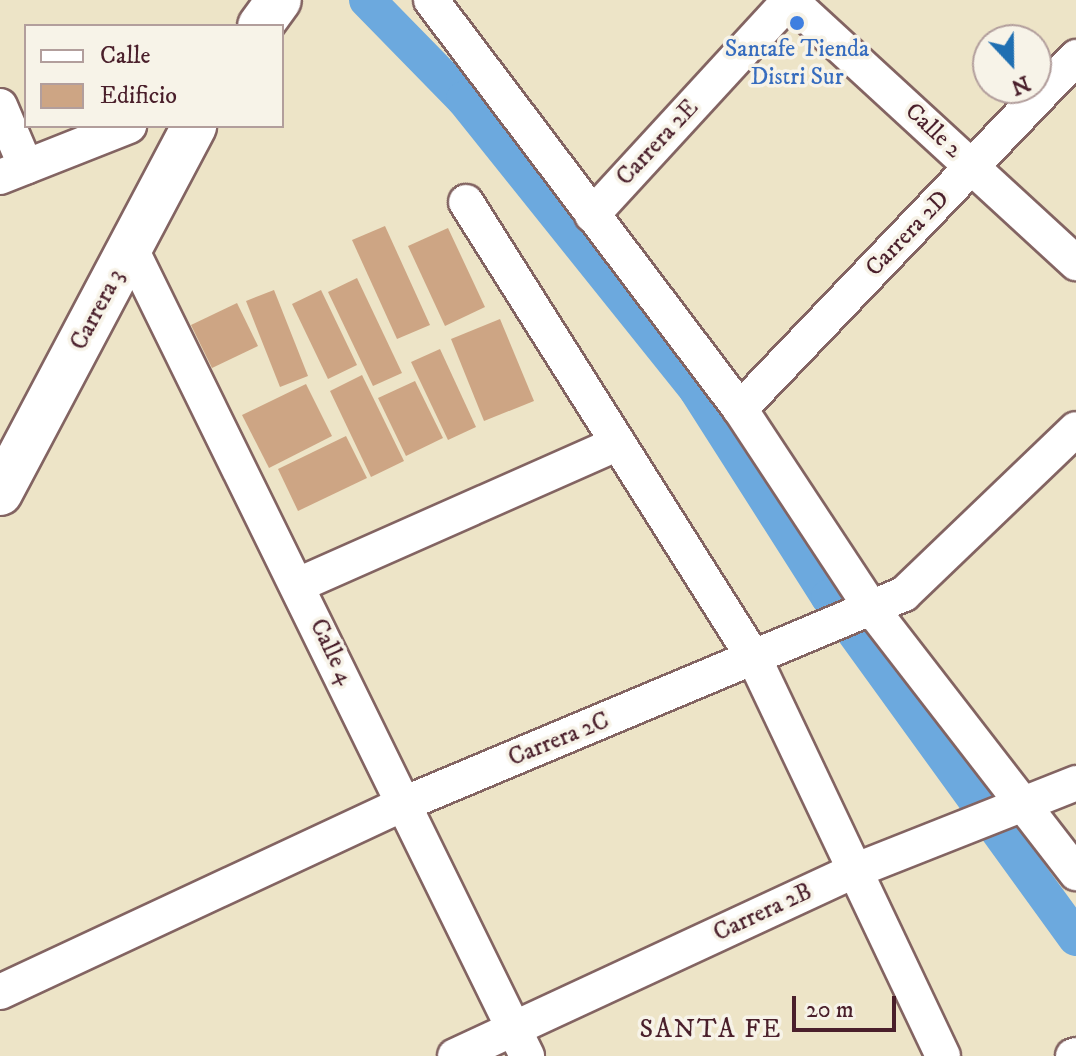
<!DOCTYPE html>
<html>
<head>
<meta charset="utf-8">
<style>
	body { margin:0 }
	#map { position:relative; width:1076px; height:1056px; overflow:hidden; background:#ede4c7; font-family:"IM FELL DW Pica",serif }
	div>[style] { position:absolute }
	.canal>* { height:36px; margin:-18px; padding:0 18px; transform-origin:18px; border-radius:18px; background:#6ca9de }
	.building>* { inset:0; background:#cda584 }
	.roads { filter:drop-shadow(2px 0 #836462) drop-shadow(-2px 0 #836462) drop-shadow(0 2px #836462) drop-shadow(0 -2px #836462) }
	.street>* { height:34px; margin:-17px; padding:0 17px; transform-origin:17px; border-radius:17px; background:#fff }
	.secondary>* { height:44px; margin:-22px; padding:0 22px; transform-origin:22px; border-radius:22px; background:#fff }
	.dots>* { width:22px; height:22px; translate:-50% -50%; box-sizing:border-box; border:4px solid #f7f3e8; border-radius:50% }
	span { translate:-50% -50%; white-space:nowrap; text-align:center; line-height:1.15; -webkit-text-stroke:7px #f7f3e8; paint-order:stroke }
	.shop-label { font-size:24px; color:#366cbe }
	.street-label { font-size:24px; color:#4a1f2b }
	.neighbourhood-label { font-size:26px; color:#4a1f2b; letter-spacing:2px }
	.legend { position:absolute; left:24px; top:24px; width:260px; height:104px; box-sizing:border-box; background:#f7f3e8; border:2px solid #b29e9c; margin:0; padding:10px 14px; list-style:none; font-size:24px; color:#4a1f2b }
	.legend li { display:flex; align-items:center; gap:16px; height:40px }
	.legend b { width:40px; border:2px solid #b29e9c }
	.north { position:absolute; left:972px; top:24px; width:80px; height:80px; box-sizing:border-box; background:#f7f3e8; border:2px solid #b29e9c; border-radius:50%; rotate:158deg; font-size:22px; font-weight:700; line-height:32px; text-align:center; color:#4a1f2b }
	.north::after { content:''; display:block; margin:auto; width:28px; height:36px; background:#1f6fb2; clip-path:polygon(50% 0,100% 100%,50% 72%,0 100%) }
	.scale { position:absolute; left:792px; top:996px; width:104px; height:36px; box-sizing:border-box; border:4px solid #4a1f2b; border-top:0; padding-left:10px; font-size:24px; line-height:28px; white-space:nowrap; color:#4a1f2b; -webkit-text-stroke:6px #f7f3e8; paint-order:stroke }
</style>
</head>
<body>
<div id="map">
	<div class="canal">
		<i style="left:367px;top:0;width:139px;rotate:45.6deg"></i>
		<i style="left:464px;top:99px;width:373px;rotate:51.3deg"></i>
		<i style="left:697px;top:390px;width:246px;rotate:57.5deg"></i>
		<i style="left:829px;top:597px;width:421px;rotate:54.1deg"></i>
	</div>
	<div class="building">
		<i style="clip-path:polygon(385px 226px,430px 325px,397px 339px,352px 240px)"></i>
		<i style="clip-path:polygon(448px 228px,485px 307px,445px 326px,408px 246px)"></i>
		<i style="clip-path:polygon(357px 278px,402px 373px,373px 386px,328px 292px)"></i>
		<i style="clip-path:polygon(274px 290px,308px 376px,280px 387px,246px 301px)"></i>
		<i style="clip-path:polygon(321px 290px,357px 365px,328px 379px,292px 304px)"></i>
		<i style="clip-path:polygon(237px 303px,258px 346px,212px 368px,191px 325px)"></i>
		<i style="clip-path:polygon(500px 319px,534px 401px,484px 421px,451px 339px)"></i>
		<i style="clip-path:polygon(440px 349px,476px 427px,448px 440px,411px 362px)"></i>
		<i style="clip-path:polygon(362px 375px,404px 461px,371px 477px,330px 391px)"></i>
		<i style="clip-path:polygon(415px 381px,443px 438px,406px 456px,378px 398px)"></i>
		<i style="clip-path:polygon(306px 384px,332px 436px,269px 468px,242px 415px)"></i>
		<i style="clip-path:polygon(346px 436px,367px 478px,298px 511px,278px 469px)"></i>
	</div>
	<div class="roads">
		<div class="street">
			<i style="left:431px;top:0;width:513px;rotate:52.93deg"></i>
			<i style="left:740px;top:409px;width:240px;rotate:56.6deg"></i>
			<i style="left:872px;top:609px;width:334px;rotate:52.3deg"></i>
			<i style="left:790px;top:0;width:389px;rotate:42.6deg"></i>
			<i style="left:0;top:106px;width:66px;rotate:66.9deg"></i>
			<i style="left:0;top:177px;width:139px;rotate:-21.6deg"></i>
			<i style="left:466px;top:202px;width:542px;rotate:57.75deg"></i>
			<i style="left:755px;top:660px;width:438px;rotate:64.6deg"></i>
			<i style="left:592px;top:215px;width:292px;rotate:-47.4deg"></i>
			<i style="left:131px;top:249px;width:899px;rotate:63.86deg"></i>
			<i style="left:740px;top:409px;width:487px;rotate:-46.3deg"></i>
			<i style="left:298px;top:585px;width:350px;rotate:-23.9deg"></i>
			<i style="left:0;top:992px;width:448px;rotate:-25deg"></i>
			<i style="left:406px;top:803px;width:540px;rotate:-22.77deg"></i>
			<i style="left:904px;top:594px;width:238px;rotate:-43.8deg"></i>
			<i style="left:455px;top:1056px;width:440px;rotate:-24.9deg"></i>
			<i style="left:854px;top:871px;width:239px;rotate:-21.6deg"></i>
			<i style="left:1073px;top:1056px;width:3px;rotate:-18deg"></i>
		</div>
		<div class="secondary">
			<i style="left:260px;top:26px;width:32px;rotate:-54deg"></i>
			<i style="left:0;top:493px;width:415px;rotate:-62.1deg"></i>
		</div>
	</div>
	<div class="dots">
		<i style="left:797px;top:23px;background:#3f7fe0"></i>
	</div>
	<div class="shop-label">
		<span style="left:797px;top:64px">Santafe Tienda<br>Distri Sur</span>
	</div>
	<div class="street-label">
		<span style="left:933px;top:131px;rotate:43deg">Calle 2</span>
		<span style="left:658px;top:143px;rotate:-47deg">Carrera 2E</span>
		<span style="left:908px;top:234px;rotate:-46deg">Carrera 2D</span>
		<span style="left:98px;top:310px;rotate:-62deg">Carrera 3</span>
		<span style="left:331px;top:652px;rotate:64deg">Calle 4</span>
		<span style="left:559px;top:740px;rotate:-22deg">Carrera 2C</span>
		<span style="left:763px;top:913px;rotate:-25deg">Carrera 2B</span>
	</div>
	<div class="neighbourhood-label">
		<span style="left:711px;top:1030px">SANTA FE</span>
	</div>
	<ul class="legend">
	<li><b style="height:10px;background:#fff"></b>Calle</li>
	<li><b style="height:22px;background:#cda584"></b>Edificio</li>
	</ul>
	<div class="north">N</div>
	<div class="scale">20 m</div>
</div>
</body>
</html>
